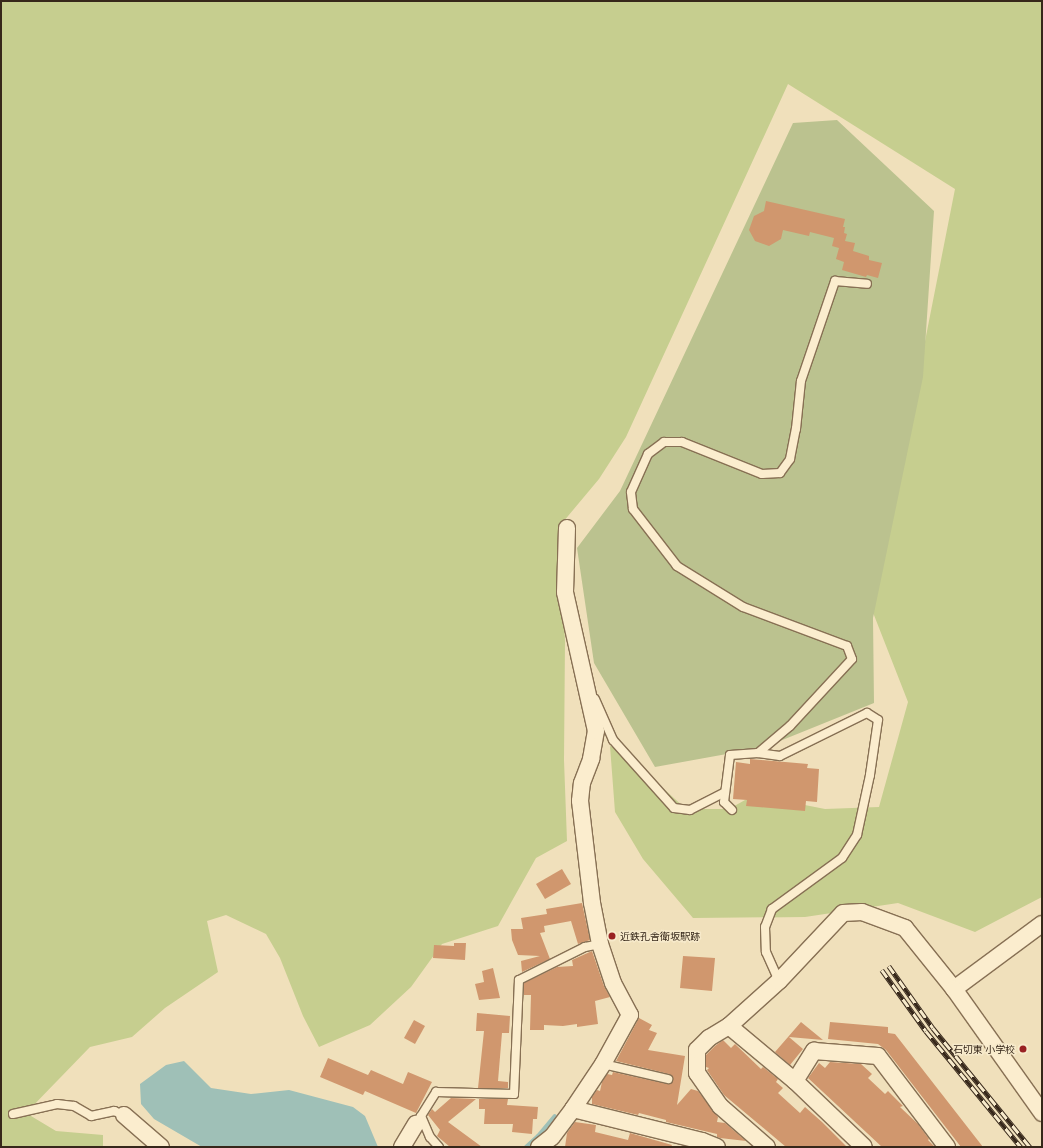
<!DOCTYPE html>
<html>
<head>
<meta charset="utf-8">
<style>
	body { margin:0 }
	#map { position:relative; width:1043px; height:1148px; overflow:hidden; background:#f0e0bb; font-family:Literata,"Noto Sans JP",serif }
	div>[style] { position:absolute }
	.green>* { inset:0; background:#c6ce8f }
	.cemetery>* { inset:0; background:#bbc28f }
	.water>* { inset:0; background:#9fc0b7 }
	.stream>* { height:4px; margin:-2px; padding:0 2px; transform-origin:2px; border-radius:2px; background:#9fc0b7 }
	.building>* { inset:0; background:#d0976e }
	.roads { filter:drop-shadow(1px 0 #877054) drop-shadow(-1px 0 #877054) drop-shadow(0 1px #877054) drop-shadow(0 -1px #877054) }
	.service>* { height:8px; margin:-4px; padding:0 4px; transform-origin:4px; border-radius:4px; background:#fbedce }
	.minor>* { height:16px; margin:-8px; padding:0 8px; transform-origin:8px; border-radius:8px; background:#fbedce }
	.rail>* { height:4.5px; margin-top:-2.25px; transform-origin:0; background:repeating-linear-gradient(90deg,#f7eacb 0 9px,#36271a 0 18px); box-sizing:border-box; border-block:1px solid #36271a }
	.dots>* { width:11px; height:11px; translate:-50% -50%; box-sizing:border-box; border:2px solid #f7eacb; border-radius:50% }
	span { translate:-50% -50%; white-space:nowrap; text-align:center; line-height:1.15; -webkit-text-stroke:3px #f7eacb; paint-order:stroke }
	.poi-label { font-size:10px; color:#36271a }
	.left { translate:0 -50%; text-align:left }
	.right { translate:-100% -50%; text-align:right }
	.frame { position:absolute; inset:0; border:2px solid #36271a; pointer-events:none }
</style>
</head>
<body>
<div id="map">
	<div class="green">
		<i style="clip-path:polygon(1px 1px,1042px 1px,1042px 897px,975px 932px,898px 903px,805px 917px,693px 918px,643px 859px,615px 812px,610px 746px,623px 752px,686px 809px,729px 809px,754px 795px,825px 809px,879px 807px,908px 702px,872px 610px,955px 189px,788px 84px,626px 437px,599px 479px,558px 528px,565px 641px,564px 760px,567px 841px,536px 858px,498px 926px,442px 944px,411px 987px,370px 1025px,319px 1047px,303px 1016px,280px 958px,266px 934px,226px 915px,207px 921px,218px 972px,165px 1008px,132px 1037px,90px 1047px,26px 1113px,56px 1131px,103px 1135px,103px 1147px,1px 1147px)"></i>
	</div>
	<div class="cemetery">
		<i style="clip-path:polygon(837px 120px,934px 211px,923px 377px,873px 618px,874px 703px,765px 747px,655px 767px,594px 663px,577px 548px,620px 491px,793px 123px)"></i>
	</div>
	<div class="water">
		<i style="clip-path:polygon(184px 1061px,211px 1088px,251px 1094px,289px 1090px,353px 1107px,365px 1116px,378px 1147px,202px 1147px,154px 1119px,141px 1104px,140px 1084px,166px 1065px)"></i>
	</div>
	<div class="stream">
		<i style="left:526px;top:1147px;width:16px;rotate:-43deg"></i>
		<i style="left:538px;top:1136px;width:26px;rotate:-50deg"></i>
	</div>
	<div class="building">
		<i style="clip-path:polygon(766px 201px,845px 219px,843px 227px,845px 227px,844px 233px,847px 234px,845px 241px,855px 243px,853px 251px,869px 256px,869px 260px,882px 263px,878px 278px,867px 275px,866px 277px,842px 270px,844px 262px,836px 259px,839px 248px,832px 246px,834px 238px,810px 232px,809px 236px,783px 230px,781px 239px,769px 246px,755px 241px,749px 230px,754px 216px,764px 211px)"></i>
		<i style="clip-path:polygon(750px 759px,808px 764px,807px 768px,819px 769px,817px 802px,806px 801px,805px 811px,746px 806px,747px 800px,733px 799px,736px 762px,750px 764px)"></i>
		<i style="clip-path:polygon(562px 869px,571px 884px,545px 899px,536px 884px)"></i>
		<i style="clip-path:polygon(582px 903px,590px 940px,578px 944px,571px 921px,544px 926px,545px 932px,540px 933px,550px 959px,522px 972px,521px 961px,540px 956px,518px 955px,512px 940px,511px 929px,523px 929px,521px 918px,547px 914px,546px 909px)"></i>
		<i style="clip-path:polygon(454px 943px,466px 943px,465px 960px,433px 958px,434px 945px,454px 946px)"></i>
		<i style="clip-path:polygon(592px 951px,604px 986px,610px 997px,595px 1001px,598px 1024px,577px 1027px,577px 1024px,563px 1026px,544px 1025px,544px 1030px,530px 1030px,531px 995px,524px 995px,524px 983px,557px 967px,573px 966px,572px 960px)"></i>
		<i style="clip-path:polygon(683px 956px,715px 958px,712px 991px,680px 988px)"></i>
		<i style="clip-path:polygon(493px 968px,500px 998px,479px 1000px,475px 984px,484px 982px,482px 971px)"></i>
		<i style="clip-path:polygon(477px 1013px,510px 1016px,509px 1033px,502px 1033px,498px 1081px,508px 1082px,508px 1088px,478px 1088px,484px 1031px,476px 1031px)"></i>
		<i style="clip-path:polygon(639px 1018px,652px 1025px,649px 1030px,657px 1033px,648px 1050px,685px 1056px,677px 1105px,691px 1089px,698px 1091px,718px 1117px,717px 1122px,725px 1123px,746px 1141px,720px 1138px,717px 1137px,717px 1134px,666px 1122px,666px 1120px,639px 1113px,638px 1115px,592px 1104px,592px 1097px,597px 1090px,600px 1091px,602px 1082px,607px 1074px,612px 1075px,613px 1072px,667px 1084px,672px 1082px,673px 1077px,669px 1074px,616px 1061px)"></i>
		<i style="clip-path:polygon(414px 1020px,425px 1026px,415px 1044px,404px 1038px)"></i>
		<i style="clip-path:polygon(801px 1022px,823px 1040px,789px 1037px,803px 1049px,790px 1065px,775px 1052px)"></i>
		<i style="clip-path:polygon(830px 1022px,888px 1027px,888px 1033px,895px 1034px,983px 1147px,961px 1147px,886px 1050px,878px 1044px,828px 1039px)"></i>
		<i style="clip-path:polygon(723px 1040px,731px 1048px,735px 1044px,761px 1069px,763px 1067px,778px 1079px,776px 1082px,783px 1088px,778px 1093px,800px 1113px,805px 1107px,822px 1122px,847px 1147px,786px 1147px,724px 1095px,707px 1070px,709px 1068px,706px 1067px,706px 1055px,715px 1046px)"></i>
		<i style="clip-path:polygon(328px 1058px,368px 1075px,371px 1070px,403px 1084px,408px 1072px,432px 1082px,416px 1113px,365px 1091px,363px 1095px,320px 1077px)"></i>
		<i style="clip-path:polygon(830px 1062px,861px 1064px,872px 1074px,868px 1078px,885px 1094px,888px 1091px,903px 1106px,900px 1107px,918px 1124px,929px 1139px,928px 1140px,935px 1147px,882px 1147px,808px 1078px,819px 1063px,825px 1068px)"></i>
		<i style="clip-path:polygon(451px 1098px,476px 1099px,448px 1122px,482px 1147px,450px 1147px,437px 1136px,440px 1130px,428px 1115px,432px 1109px,435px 1112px)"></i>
		<i style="clip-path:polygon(479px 1099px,508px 1099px,507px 1105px,538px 1107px,537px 1119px,533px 1119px,532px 1134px,512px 1132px,513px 1124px,484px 1124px,485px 1109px,479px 1109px)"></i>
		<i style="clip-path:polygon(575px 1122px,596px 1125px,595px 1132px,628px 1140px,630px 1133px,672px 1145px,671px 1147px,565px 1147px,567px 1133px)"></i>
	</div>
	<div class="roads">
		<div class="service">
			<i style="left:595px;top:699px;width:45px;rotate:66.3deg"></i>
			<i style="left:613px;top:740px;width:91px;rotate:48.1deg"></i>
			<i style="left:674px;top:808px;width:16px;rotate:7deg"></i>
			<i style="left:690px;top:810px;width:39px;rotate:-27deg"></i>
			<i style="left:758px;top:753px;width:42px;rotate:-40.2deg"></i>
			<i style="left:790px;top:726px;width:91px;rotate:-47.2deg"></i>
			<i style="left:852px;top:659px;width:14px;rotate:-111deg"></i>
			<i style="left:847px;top:646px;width:111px;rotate:-159.4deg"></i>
			<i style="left:743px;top:607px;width:78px;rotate:-148.2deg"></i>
			<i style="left:677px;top:566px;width:72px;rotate:-127.7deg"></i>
			<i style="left:633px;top:509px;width:17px;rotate:-97deg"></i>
			<i style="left:631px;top:492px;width:42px;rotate:-65.9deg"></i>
			<i style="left:648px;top:454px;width:20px;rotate:-37deg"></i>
			<i style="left:664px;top:442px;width:18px"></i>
			<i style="left:682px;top:442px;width:86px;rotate:21.8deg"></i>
			<i style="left:762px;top:474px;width:18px;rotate:-3deg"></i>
			<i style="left:780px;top:473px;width:17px;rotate:-54deg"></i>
			<i style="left:790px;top:459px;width:31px;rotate:-79deg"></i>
			<i style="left:796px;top:429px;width:48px;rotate:-84.1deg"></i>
			<i style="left:801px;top:381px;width:106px;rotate:-71.2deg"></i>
			<i style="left:835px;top:281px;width:32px;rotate:5deg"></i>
			<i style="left:732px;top:810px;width:11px;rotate:-135deg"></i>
			<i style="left:724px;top:802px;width:47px;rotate:-82.7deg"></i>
			<i style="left:730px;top:755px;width:28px;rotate:-4deg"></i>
			<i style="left:758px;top:753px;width:22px;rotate:8deg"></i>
			<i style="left:780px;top:756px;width:97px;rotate:-26.3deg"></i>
			<i style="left:867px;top:713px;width:13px;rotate:32deg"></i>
			<i style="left:878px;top:720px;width:56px;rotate:98.3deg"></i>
			<i style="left:870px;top:775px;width:61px;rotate:102.2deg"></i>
			<i style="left:857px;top:835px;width:27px;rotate:123deg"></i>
			<i style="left:842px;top:858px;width:87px;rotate:143.9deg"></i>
			<i style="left:772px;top:909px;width:19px;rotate:111deg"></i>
			<i style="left:765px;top:927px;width:25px;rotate:88deg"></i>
			<i style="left:766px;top:952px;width:32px;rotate:66deg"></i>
			<i style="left:603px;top:1064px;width:67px;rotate:13deg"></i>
			<i style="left:13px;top:1114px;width:45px;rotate:-12.8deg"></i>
			<i style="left:57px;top:1104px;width:17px;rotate:7deg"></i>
			<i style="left:74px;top:1106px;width:20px;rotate:30deg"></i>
			<i style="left:91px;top:1116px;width:24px;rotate:-12deg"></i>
			<i style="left:114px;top:1111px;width:11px;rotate:22deg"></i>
			<i style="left:421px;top:1116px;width:23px;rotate:67deg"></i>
			<i style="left:430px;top:1137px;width:13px;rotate:48deg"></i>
			<i style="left:416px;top:1124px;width:38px;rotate:-58deg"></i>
			<i style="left:436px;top:1092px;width:78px;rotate:1.5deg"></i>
			<i style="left:514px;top:1094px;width:114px;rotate:-87.5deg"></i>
			<i style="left:519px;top:980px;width:74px;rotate:-26.6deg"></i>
			<i style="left:585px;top:947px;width:15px;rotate:-11deg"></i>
		</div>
		<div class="minor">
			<i style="left:954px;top:989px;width:109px;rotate:-36.5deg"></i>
			<i style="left:729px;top:1026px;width:86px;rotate:39.8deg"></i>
			<i style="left:795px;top:1081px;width:95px;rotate:43.7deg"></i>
			<i style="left:795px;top:1081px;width:36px;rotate:-58deg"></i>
			<i style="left:814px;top:1051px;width:64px;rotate:4.5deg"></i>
			<i style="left:878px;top:1056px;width:114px;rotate:52.8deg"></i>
			<i style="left:573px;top:1109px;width:133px;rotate:13.9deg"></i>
			<i style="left:702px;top:1141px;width:16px;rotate:22deg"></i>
			<i style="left:124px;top:1115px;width:49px;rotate:40.9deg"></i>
			<i style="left:402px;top:1147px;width:27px;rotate:-59deg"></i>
			<i style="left:539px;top:1147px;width:16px;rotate:-38deg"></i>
			<i style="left:552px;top:1137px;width:35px;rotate:-53deg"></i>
			<i style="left:573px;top:1109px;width:54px;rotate:-56.3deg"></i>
			<i style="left:603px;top:1064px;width:56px;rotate:-61.1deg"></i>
			<i style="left:630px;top:1015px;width:36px;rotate:-118deg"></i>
			<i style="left:613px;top:983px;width:41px;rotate:-108.4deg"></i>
			<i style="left:600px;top:944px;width:42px;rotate:-101deg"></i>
			<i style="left:592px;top:903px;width:103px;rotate:-96.7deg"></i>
			<i style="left:580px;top:801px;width:18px;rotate:-84deg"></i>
			<i style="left:582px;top:783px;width:26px;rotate:-69deg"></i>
			<i style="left:591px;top:759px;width:28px;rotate:-80deg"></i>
			<i style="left:596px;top:731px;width:142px;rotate:-102.6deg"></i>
			<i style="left:565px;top:592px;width:64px;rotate:-88.2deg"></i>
			<i style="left:767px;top:1147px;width:62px;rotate:-138.9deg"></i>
			<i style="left:720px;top:1106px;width:40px;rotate:-124.9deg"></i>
			<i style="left:697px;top:1073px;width:23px;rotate:-90deg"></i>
			<i style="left:697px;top:1050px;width:17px;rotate:-45deg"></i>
			<i style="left:709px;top:1038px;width:23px;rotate:-31deg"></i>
			<i style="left:729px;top:1026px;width:67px;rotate:-42deg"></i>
			<i style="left:779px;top:981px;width:93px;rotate:-46.7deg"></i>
			<i style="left:843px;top:913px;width:19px;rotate:-3deg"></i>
			<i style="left:862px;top:912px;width:46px;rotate:20.4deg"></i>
			<i style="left:905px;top:928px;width:78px;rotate:51.2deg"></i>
			<i style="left:954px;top:989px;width:152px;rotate:54.6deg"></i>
		</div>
	</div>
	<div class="rail">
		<i style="left:889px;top:966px;width:76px;rotate:54.6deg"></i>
		<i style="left:933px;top:1028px;width:154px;rotate:50.8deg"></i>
		<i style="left:882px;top:970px;width:75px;rotate:54.2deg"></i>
		<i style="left:926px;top:1031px;width:150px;rotate:50.7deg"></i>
	</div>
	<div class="dots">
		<i style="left:612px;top:936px;background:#992122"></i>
		<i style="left:1023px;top:1049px;background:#992122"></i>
	</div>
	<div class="poi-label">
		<span class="left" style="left:620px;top:936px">近鉄孔舎衛坂駅跡</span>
		<span class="right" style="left:1015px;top:1049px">石切東 小学校</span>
	</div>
	<div class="frame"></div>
</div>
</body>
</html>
